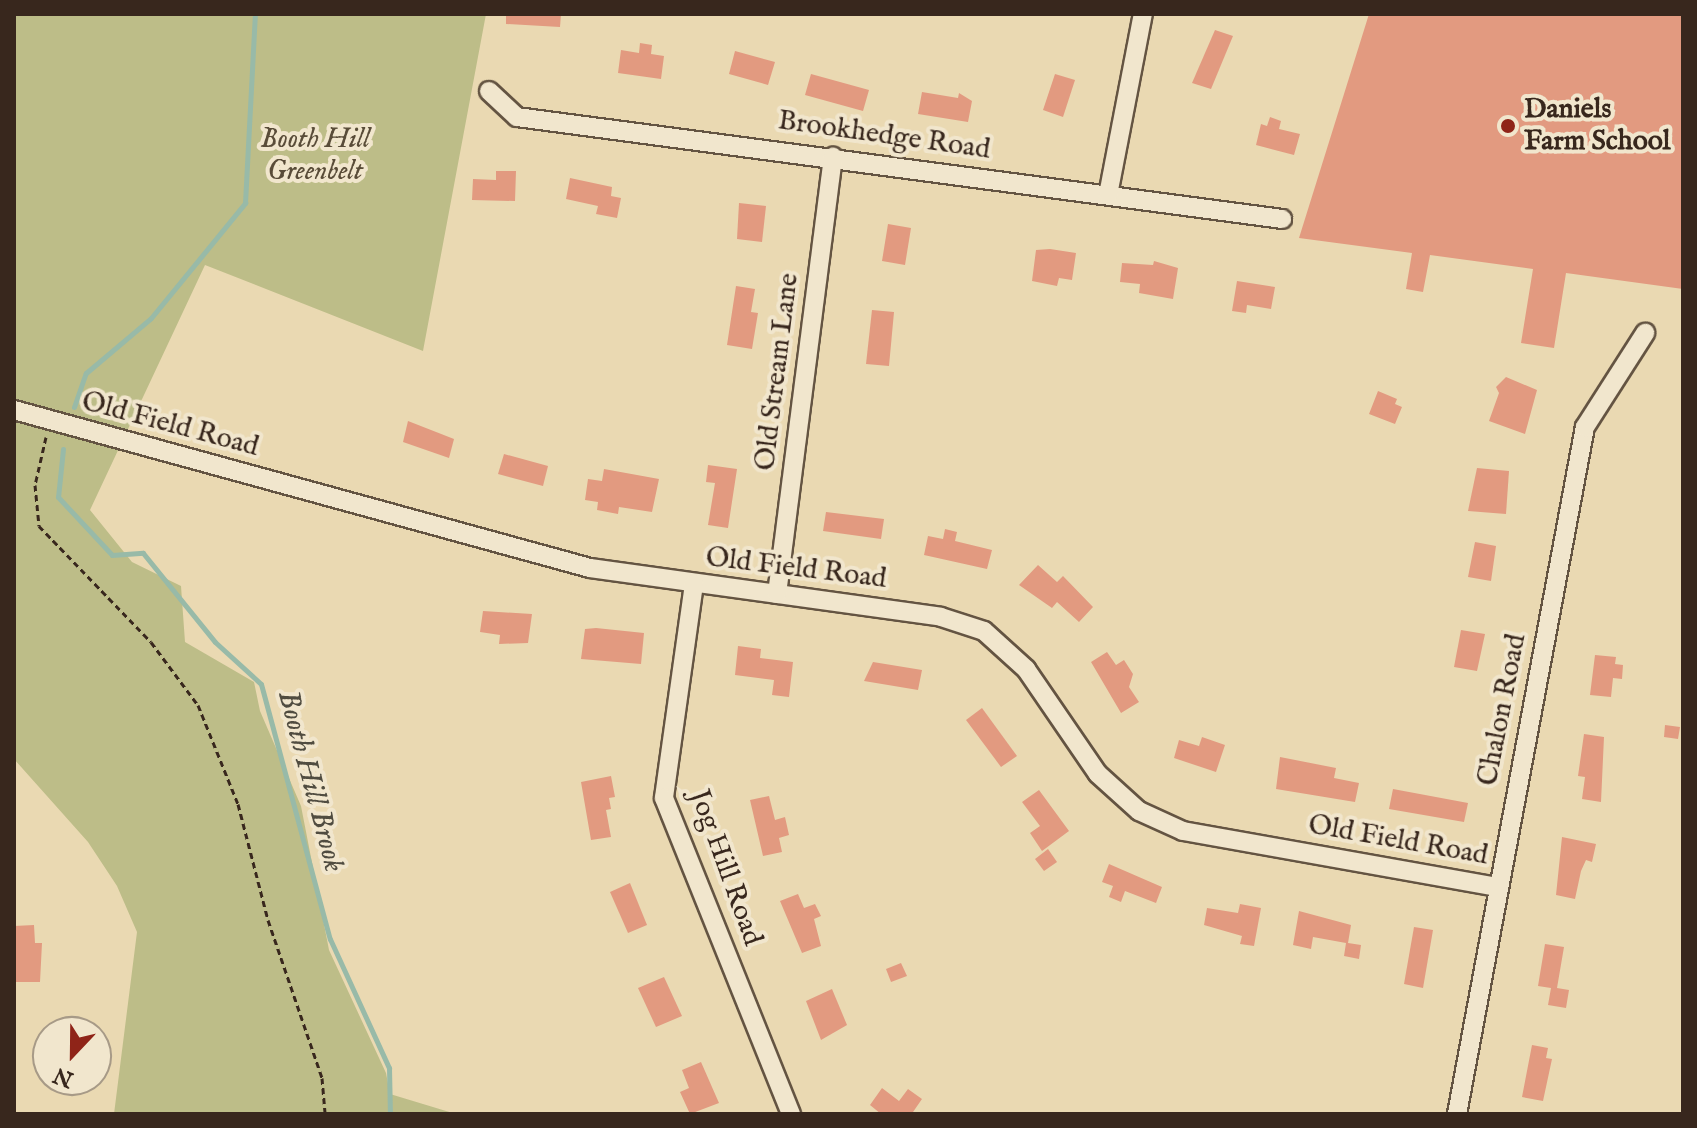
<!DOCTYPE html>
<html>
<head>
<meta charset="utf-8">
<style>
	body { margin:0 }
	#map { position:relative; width:1697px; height:1128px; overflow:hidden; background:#ead9b2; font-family:"IM FELL English",serif }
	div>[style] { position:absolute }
	.green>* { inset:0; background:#bdbd88 }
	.stream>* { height:5px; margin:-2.5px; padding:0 2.5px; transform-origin:2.5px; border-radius:2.5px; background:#98baa8 }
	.building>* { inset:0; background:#e29a80 }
	.path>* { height:3px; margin-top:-1.5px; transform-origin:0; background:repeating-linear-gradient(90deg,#38271d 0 6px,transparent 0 10px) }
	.roads { filter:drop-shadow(2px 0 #645442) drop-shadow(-2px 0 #645442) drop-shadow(0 2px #645442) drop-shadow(0 -2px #645442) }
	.minor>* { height:18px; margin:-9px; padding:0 9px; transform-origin:9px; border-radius:9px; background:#f1e6cd }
	.dots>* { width:22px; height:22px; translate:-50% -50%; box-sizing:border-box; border:4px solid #f1e6cd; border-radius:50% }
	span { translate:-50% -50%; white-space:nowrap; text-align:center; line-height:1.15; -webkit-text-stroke:8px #f1e6cd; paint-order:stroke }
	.poi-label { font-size:28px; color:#38271d; font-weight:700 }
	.left { translate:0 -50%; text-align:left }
	.street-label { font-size:28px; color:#38271d }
	.park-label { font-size:28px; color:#594c38; font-style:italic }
	.water-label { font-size:30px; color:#504c40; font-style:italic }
	.frame { position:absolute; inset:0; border:16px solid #38271d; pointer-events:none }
	.north { position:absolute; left:32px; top:1016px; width:80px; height:80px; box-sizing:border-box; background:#f1e6cd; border:2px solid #a79a87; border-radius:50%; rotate:202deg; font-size:22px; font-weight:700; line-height:32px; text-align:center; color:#38271d }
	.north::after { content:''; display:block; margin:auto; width:28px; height:36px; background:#8f2418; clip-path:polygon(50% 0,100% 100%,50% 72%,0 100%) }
</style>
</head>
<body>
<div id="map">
	<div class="green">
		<i style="clip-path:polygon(14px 14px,486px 14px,423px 351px,205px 265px,90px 510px,132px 562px,181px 586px,185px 642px,254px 682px,260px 711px,301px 806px,329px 950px,386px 1073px,390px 1094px,456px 1114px,114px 1114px,137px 932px,117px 886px,88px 842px,14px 759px)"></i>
	</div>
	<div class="stream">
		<i style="left:74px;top:407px;width:36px;rotate:-71deg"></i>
		<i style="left:86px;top:373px;width:85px;rotate:-40.2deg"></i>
		<i style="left:151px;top:318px;width:149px;rotate:-50.7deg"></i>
		<i style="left:245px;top:203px;width:189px;rotate:-87deg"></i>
		<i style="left:63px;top:449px;width:48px;rotate:95.9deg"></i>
		<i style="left:58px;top:497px;width:79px;rotate:47deg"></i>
		<i style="left:112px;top:555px;width:31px;rotate:-4deg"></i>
		<i style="left:143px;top:553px;width:114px;rotate:51deg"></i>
		<i style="left:215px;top:642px;width:62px;rotate:42.4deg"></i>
		<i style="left:261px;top:684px;width:264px;rotate:74.9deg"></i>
		<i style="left:330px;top:939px;width:142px;rotate:65.4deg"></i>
		<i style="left:389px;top:1068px;width:46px;rotate:88.8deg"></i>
	</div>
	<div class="building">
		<i style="clip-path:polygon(506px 14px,561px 14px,560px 27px,506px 24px)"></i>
		<i style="clip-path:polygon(1369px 14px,1683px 14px,1683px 289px,1566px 273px,1554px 348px,1521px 343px,1533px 269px,1430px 255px,1423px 292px,1406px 289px,1412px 253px,1299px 238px)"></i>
		<i style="clip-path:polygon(1215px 30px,1233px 36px,1211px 89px,1192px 83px)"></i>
		<i style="clip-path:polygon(640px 43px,652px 45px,651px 54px,664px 56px,661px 79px,618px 73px,621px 50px,639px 53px)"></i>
		<i style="clip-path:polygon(735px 51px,775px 62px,768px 85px,729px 74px)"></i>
		<i style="clip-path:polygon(811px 74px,869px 90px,863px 111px,805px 95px)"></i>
		<i style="clip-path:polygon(1055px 74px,1075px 80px,1063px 117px,1043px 110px)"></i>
		<i style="clip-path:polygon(922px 92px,958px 98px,959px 93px,972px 101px,968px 122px,918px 114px)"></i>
		<i style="clip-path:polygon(1270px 117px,1281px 121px,1279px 129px,1300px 134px,1294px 155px,1256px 145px,1261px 124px,1267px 126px)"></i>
		<i style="clip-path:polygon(496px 171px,516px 171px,515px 201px,472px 200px,473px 179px,496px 180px)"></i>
		<i style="clip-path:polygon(570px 178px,612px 187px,611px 196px,621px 198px,617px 218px,596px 214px,598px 206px,566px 199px)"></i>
		<i style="clip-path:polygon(739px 203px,766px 206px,762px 242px,737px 239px)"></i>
		<i style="clip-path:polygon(888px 224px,911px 228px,905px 265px,882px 261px)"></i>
		<i style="clip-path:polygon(1050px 249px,1076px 253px,1072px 280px,1059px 278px,1057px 286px,1032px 281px,1036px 250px)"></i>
		<i style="clip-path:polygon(1154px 261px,1178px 268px,1173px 299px,1139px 293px,1140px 284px,1120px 282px,1122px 263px,1153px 265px)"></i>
		<i style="clip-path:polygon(1237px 281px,1275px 287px,1271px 309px,1247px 305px,1246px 313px,1232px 311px)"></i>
		<i style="clip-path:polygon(736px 286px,755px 289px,751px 312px,758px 313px,752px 349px,727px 345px)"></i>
		<i style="clip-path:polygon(872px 310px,894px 312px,889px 366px,866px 364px)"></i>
		<i style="clip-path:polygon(1506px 377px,1537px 390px,1525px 434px,1489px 421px,1499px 393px,1496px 387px)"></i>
		<i style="clip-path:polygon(1378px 391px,1397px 399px,1395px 404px,1402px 407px,1395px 424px,1369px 414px)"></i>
		<i style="clip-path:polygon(408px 421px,454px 439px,449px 458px,403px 442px)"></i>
		<i style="clip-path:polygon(504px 454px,548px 466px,543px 486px,498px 474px)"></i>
		<i style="clip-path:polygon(708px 465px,737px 469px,728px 528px,708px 525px,715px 483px,706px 482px)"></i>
		<i style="clip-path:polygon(1477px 468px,1509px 471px,1506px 514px,1468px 511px)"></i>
		<i style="clip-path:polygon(604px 469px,659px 479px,652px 512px,619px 507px,618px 514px,597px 510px,598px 502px,585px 500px,588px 479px,602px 481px)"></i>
		<i style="clip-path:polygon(826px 512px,884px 519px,881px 539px,823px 531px)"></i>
		<i style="clip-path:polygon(945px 529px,957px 532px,955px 541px,992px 550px,987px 569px,924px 555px,928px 536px,943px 539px)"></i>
		<i style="clip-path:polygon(1475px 542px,1496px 546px,1491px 581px,1468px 577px)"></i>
		<i style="clip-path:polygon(1038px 565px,1057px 582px,1063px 576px,1093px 607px,1079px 622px,1057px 602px,1052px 608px,1019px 585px)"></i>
		<i style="clip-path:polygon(483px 611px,532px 614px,528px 643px,499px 644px,500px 635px,480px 632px)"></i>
		<i style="clip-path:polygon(596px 628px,644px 633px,641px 664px,581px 659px,585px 629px)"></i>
		<i style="clip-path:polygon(1461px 630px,1485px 634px,1477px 671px,1454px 667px)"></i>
		<i style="clip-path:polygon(738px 646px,761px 649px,760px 658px,793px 662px,789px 697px,772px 695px,774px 680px,735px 675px)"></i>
		<i style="clip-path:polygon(1107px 652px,1116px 665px,1124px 660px,1133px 674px,1129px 687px,1139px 702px,1121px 713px,1091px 662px)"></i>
		<i style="clip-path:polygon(1595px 655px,1616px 657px,1615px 664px,1623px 665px,1622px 679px,1613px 678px,1611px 697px,1590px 695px)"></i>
		<i style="clip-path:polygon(873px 662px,922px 670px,918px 690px,864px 681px)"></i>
		<i style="clip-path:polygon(982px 708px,1017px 756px,1001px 767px,966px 720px)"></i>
		<i style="clip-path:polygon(1665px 725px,1680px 727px,1678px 739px,1664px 737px)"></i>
		<i style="clip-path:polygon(1584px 734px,1604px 737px,1601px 802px,1582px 799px,1585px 777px,1578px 776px)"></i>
		<i style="clip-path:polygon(1202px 737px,1225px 745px,1216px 772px,1174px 758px,1179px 740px,1199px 746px)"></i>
		<i style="clip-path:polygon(1280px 757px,1336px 768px,1334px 778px,1359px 783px,1355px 802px,1276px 789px)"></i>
		<i style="clip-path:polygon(611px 776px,615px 797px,609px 798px,611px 809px,606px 810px,611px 837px,591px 840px,581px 782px)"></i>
		<i style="clip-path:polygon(1393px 789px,1468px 803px,1464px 822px,1389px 809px)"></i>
		<i style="clip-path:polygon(1039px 790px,1069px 831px,1042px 851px,1030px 833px,1040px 826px,1022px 802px)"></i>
		<i style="clip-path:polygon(769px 796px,775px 820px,785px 817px,789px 835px,779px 838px,782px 852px,763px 856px,750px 800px)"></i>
		<i style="clip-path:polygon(1562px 837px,1596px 844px,1592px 862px,1586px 860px,1581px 871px,1575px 899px,1556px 895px)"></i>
		<i style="clip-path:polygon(1048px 849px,1057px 862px,1044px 871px,1035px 859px)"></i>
		<i style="clip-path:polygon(1109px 864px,1162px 887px,1156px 903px,1125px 891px,1121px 902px,1109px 897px,1113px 886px,1102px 882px)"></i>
		<i style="clip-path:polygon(630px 883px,647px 925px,628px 933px,610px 892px)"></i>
		<i style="clip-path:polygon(798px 894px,804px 908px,815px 904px,821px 916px,814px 919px,821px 946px,802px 953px,780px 901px)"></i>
		<i style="clip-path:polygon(1240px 904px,1261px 908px,1254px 946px,1240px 944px,1242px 936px,1204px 925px,1207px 908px,1238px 913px)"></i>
		<i style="clip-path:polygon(1299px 911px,1351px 925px,1348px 943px,1361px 945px,1359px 959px,1344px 956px,1346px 943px,1313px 937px,1311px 949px,1293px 945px)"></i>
		<i style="clip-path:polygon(34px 925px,35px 943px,42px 943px,40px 982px,14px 982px,14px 926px)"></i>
		<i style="clip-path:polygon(1414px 927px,1433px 930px,1423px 988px,1404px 984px)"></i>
		<i style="clip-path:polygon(1545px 944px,1564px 947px,1557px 988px,1569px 990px,1566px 1008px,1548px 1005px,1551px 988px,1538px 986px)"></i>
		<i style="clip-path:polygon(901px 963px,907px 976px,891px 982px,886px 969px)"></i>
		<i style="clip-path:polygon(664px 977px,682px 1016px,656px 1027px,638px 988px)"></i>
		<i style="clip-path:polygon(832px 989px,847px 1025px,821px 1040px,806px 1001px)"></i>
		<i style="clip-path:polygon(1532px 1045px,1548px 1048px,1546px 1058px,1552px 1059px,1543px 1101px,1522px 1097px)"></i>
		<i style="clip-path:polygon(701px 1062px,719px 1103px,690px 1114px,680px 1092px,689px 1088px,682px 1070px)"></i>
		<i style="clip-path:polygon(882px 1088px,899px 1101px,908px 1089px,922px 1099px,913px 1112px,916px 1114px,881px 1114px,870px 1105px)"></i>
	</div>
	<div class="path">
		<i style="left:46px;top:437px;width:49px;rotate:102.9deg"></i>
		<i style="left:35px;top:485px;width:41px;rotate:84.4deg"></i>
		<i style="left:39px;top:526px;width:161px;rotate:46deg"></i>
		<i style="left:151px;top:642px;width:79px;rotate:53.3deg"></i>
		<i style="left:198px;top:705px;width:107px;rotate:68deg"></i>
		<i style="left:238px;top:804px;width:120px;rotate:75.5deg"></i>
		<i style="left:268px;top:920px;width:167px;rotate:71.1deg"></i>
		<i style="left:322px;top:1078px;width:36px;rotate:85deg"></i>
	</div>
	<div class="roads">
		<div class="minor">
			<i style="left:489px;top:91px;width:38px;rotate:43deg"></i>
			<i style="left:517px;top:117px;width:772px;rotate:7.59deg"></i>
			<i style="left:1108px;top:195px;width:184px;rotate:-79.1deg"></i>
			<i style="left:14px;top:410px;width:597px;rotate:15.34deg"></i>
			<i style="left:590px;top:568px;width:354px;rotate:7.9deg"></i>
			<i style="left:941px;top:617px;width:45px;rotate:18deg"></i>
			<i style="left:984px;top:631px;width:57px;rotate:42.1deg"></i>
			<i style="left:1026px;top:669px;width:127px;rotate:55.6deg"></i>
			<i style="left:1098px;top:774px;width:55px;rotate:42.1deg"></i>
			<i style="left:1139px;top:811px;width:48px;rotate:24.4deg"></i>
			<i style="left:1183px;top:831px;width:320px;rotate:10.1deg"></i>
			<i style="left:694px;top:584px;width:216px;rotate:98deg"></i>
			<i style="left:664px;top:798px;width:341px;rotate:68.1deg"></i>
			<i style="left:777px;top:594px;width:441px;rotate:-82.7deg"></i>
			<i style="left:1457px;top:1114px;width:699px;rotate:-79.45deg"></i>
			<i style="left:1585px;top:427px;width:112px;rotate:-57.4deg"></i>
		</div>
	</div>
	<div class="dots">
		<i style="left:1508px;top:126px;background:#8f2418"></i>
	</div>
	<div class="poi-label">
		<span class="left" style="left:1524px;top:126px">Daniels<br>Farm School</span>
	</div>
	<div class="street-label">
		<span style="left:884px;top:136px;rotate:8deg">Brookhedge Road</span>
		<span style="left:778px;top:372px;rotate:-83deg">Old Stream Lane</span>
		<span style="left:170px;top:425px;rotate:15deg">Old Field Road</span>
		<span style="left:796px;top:569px;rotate:7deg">Old Field Road</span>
		<span style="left:1503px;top:710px;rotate:-79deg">Chalon Road</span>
		<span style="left:1398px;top:841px;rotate:10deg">Old Field Road</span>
		<span style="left:725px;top:868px;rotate:70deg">Jog Hill Road</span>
	</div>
	<div class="park-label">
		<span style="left:315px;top:156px">Booth Hill<br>Greenbelt</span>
	</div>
	<div class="water-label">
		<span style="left:310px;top:781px;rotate:75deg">Booth Hill Brook</span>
	</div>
	<div class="frame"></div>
	<div class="north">N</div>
</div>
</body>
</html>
